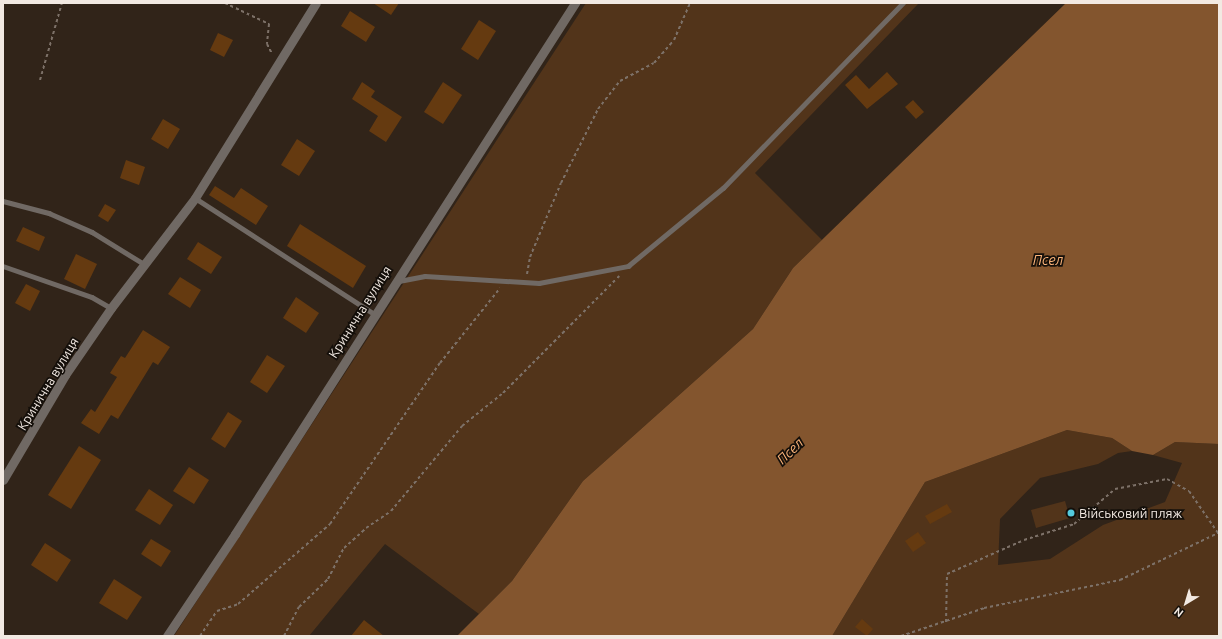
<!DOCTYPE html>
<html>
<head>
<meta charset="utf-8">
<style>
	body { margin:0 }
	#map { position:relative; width:1222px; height:639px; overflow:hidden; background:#312419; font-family:Ubuntu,sans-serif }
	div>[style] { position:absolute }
	.green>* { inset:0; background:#52341a }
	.water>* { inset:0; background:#83552e }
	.building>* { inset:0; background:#653a10 }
	.path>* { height:2px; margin-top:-1px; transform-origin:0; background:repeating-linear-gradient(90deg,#7d7168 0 3px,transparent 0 6px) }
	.lane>* { height:4.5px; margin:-2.25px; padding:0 2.25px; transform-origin:2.25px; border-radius:2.25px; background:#706964 }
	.street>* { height:9px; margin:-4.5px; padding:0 4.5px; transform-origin:4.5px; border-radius:4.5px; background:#706964 }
	.dots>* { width:11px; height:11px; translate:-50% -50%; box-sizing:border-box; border:2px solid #140f0a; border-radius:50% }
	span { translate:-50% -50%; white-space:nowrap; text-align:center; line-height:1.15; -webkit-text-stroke:3.5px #140f0a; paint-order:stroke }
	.street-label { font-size:13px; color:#f2e9e2 }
	.poi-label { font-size:13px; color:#f2e9e2 }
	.left { translate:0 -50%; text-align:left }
	.water-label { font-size:14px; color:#fbb47a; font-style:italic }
	.frame { position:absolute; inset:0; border:4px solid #f2e9e2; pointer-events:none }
	.north { position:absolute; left:1166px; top:583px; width:40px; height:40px; -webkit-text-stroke:3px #140f0a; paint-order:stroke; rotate:218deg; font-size:11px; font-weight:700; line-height:16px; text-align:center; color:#f2e9e2 }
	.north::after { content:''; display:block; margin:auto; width:14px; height:18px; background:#f2e9e2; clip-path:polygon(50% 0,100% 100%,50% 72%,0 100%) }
</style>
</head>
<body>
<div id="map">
	<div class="green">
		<i style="clip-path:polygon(586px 3px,919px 3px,755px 173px,822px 240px,793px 268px,753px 329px,583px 481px,512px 581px,479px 614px,385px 544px,309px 636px,174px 636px)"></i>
		<i style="clip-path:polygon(1067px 430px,1112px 438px,1132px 451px,1118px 453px,1098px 464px,1040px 478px,1000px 519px,998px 565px,1050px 559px,1103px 525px,1165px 502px,1182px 463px,1153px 455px,1175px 442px,1219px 444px,1219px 636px,832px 636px,925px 482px)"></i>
		<i style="clip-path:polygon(1065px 501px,1070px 518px,1036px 528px,1031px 510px)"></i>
	</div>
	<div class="water">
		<i style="clip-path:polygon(1066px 3px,1219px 3px,1219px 444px,1175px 442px,1153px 455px,1132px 451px,1112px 438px,1067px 430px,925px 482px,832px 636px,457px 636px,512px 581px,583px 481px,753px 329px,793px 268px)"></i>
	</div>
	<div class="building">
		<i style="clip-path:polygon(373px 3px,399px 3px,391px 15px)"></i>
		<i style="clip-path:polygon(350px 11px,375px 27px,366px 42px,341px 26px)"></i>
		<i style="clip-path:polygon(479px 20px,496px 31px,478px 60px,461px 49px)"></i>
		<i style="clip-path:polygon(218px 33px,233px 40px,224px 57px,210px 50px)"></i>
		<i style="clip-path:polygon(887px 72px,898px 84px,867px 109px,845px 85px,856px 75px,869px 89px)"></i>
		<i style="clip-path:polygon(362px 82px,375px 91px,371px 97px,402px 117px,386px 142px,369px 131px,378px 116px,352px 99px)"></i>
		<i style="clip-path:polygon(443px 82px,462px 95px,443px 124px,424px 112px)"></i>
		<i style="clip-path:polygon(913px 100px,924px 112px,916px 119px,905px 107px)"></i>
		<i style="clip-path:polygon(163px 119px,180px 129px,168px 149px,151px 139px)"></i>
		<i style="clip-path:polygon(297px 139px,315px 151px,299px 176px,281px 165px)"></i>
		<i style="clip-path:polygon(126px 160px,145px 167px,139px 185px,120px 178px)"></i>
		<i style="clip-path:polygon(215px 186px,234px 198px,241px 188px,268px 206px,256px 225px,209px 195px)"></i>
		<i style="clip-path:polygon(105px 204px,116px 210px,108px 222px,98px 216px)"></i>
		<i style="clip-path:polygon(300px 224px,366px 266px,353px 288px,287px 246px)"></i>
		<i style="clip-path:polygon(23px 227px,45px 237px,39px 251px,16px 241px)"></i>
		<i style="clip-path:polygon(198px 242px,222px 257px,211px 274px,187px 259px)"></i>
		<i style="clip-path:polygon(76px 254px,97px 264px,85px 289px,64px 279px)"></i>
		<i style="clip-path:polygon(180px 277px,201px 290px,190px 308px,168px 294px)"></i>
		<i style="clip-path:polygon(26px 284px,40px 291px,30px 311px,15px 303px)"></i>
		<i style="clip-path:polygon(296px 297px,319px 313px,306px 333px,283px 318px)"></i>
		<i style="clip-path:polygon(143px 330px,170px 347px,158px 365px,153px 362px,118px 419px,111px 415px,99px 434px,81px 423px,91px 409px,95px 412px,117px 377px,110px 373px,121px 356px,125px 358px)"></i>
		<i style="clip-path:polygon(267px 355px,285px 366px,267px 393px,250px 382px)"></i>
		<i style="clip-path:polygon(228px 412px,242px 421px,225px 448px,211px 439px)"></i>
		<i style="clip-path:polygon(79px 446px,101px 460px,71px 509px,48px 495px)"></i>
		<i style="clip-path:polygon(189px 467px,209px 480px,194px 504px,173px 491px)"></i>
		<i style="clip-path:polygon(149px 489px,173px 505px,160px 525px,135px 510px)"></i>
		<i style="clip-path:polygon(947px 504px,952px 512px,930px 524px,925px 516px)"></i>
		<i style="clip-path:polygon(918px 532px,926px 543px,913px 552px,905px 541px)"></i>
		<i style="clip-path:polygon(151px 539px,171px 551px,161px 567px,141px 554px)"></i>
		<i style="clip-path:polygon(45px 543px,71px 560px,57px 582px,31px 565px)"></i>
		<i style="clip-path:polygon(114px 579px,142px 597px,127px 620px,99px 603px)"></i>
		<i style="clip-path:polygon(862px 619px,873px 629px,867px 636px,855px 627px)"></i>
		<i style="clip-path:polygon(364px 620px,384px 636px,351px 636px)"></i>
	</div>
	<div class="path">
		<i style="left:225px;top:3px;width:49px;rotate:25.5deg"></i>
		<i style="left:269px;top:24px;width:20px;rotate:96deg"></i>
		<i style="left:267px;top:44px;width:11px;rotate:63deg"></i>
		<i style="left:40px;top:80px;width:80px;rotate:-74.1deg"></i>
		<i style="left:527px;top:274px;width:17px;rotate:-80deg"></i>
		<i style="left:530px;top:257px;width:80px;rotate:-67.3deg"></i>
		<i style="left:561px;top:183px;width:83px;rotate:-63.4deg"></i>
		<i style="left:598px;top:109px;width:36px;rotate:-52deg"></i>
		<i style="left:620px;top:81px;width:38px;rotate:-28deg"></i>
		<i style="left:654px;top:63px;width:30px;rotate:-49deg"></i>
		<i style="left:674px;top:40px;width:40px;rotate:-66.6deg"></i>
		<i style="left:946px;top:622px;width:48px;rotate:-88.8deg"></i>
		<i style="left:947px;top:574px;width:84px;rotate:-23.8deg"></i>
		<i style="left:1024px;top:540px;width:52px;rotate:-17.7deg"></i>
		<i style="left:1074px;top:524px;width:54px;rotate:-40.5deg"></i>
		<i style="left:1115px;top:489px;width:53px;rotate:-10.9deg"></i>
		<i style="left:1167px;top:479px;width:25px;rotate:29deg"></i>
		<i style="left:1189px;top:491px;width:51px;rotate:55.4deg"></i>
		<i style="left:200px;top:636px;width:30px;rotate:-56deg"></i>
		<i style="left:217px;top:611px;width:22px;rotate:-18deg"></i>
		<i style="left:238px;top:604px;width:122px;rotate:-41deg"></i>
		<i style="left:330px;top:524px;width:195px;rotate:-55.7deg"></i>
		<i style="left:440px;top:363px;width:96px;rotate:-51.3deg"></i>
		<i style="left:284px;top:636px;width:33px;rotate:-63deg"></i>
		<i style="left:299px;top:607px;width:40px;rotate:-44deg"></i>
		<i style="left:328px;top:579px;width:35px;rotate:-63deg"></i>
		<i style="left:344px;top:548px;width:30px;rotate:-42deg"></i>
		<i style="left:366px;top:528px;width:30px;rotate:-34deg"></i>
		<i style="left:391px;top:511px;width:111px;rotate:-50.1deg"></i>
		<i style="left:462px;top:426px;width:53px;rotate:-38.8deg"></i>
		<i style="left:503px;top:393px;width:165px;rotate:-45.2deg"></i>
		<i style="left:901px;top:636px;width:88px;rotate:-18.6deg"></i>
		<i style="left:984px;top:608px;width:139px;rotate:-11.6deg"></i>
		<i style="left:1120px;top:580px;width:109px;rotate:-25.6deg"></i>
	</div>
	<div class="lane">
		<i style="left:195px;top:198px;width:213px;rotate:32.9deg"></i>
		<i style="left:3px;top:201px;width:48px;rotate:14.6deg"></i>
		<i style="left:49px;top:213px;width:47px;rotate:23.8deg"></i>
		<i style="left:92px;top:232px;width:61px;rotate:31.6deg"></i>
		<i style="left:3px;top:266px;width:94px;rotate:19.2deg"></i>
		<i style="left:92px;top:297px;width:22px;rotate:30deg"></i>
		<i style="left:399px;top:281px;width:26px;rotate:-11deg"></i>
		<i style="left:425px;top:276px;width:114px;rotate:3.5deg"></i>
		<i style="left:539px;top:283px;width:91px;rotate:-10.8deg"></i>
		<i style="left:628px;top:266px;width:123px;rotate:-39.4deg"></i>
		<i style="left:723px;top:188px;width:258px;rotate:-45.8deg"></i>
	</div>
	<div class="street">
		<i style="left:3px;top:480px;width:122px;rotate:-59.4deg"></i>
		<i style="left:65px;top:375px;width:81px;rotate:-55.5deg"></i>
		<i style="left:111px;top:308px;width:138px;rotate:-52.6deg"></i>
		<i style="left:195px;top:198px;width:229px;rotate:-58.2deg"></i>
		<i style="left:167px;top:636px;width:123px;rotate:-56.3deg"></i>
		<i style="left:235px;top:534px;width:631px;rotate:-57.37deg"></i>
	</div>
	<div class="dots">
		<i style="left:1071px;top:513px;background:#54cadd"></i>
	</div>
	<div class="street-label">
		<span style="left:360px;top:312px;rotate:-58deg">Кринична вулиця</span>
		<span style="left:48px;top:384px;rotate:-59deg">Кринична вулиця</span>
	</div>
	<div class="poi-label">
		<span class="left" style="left:1079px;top:513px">Військовий пляж</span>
	</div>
	<div class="water-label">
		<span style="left:1048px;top:260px">Псел</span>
		<span style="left:790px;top:451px;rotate:-44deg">Псел</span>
	</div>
	<div class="frame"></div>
	<div class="north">N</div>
</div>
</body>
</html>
